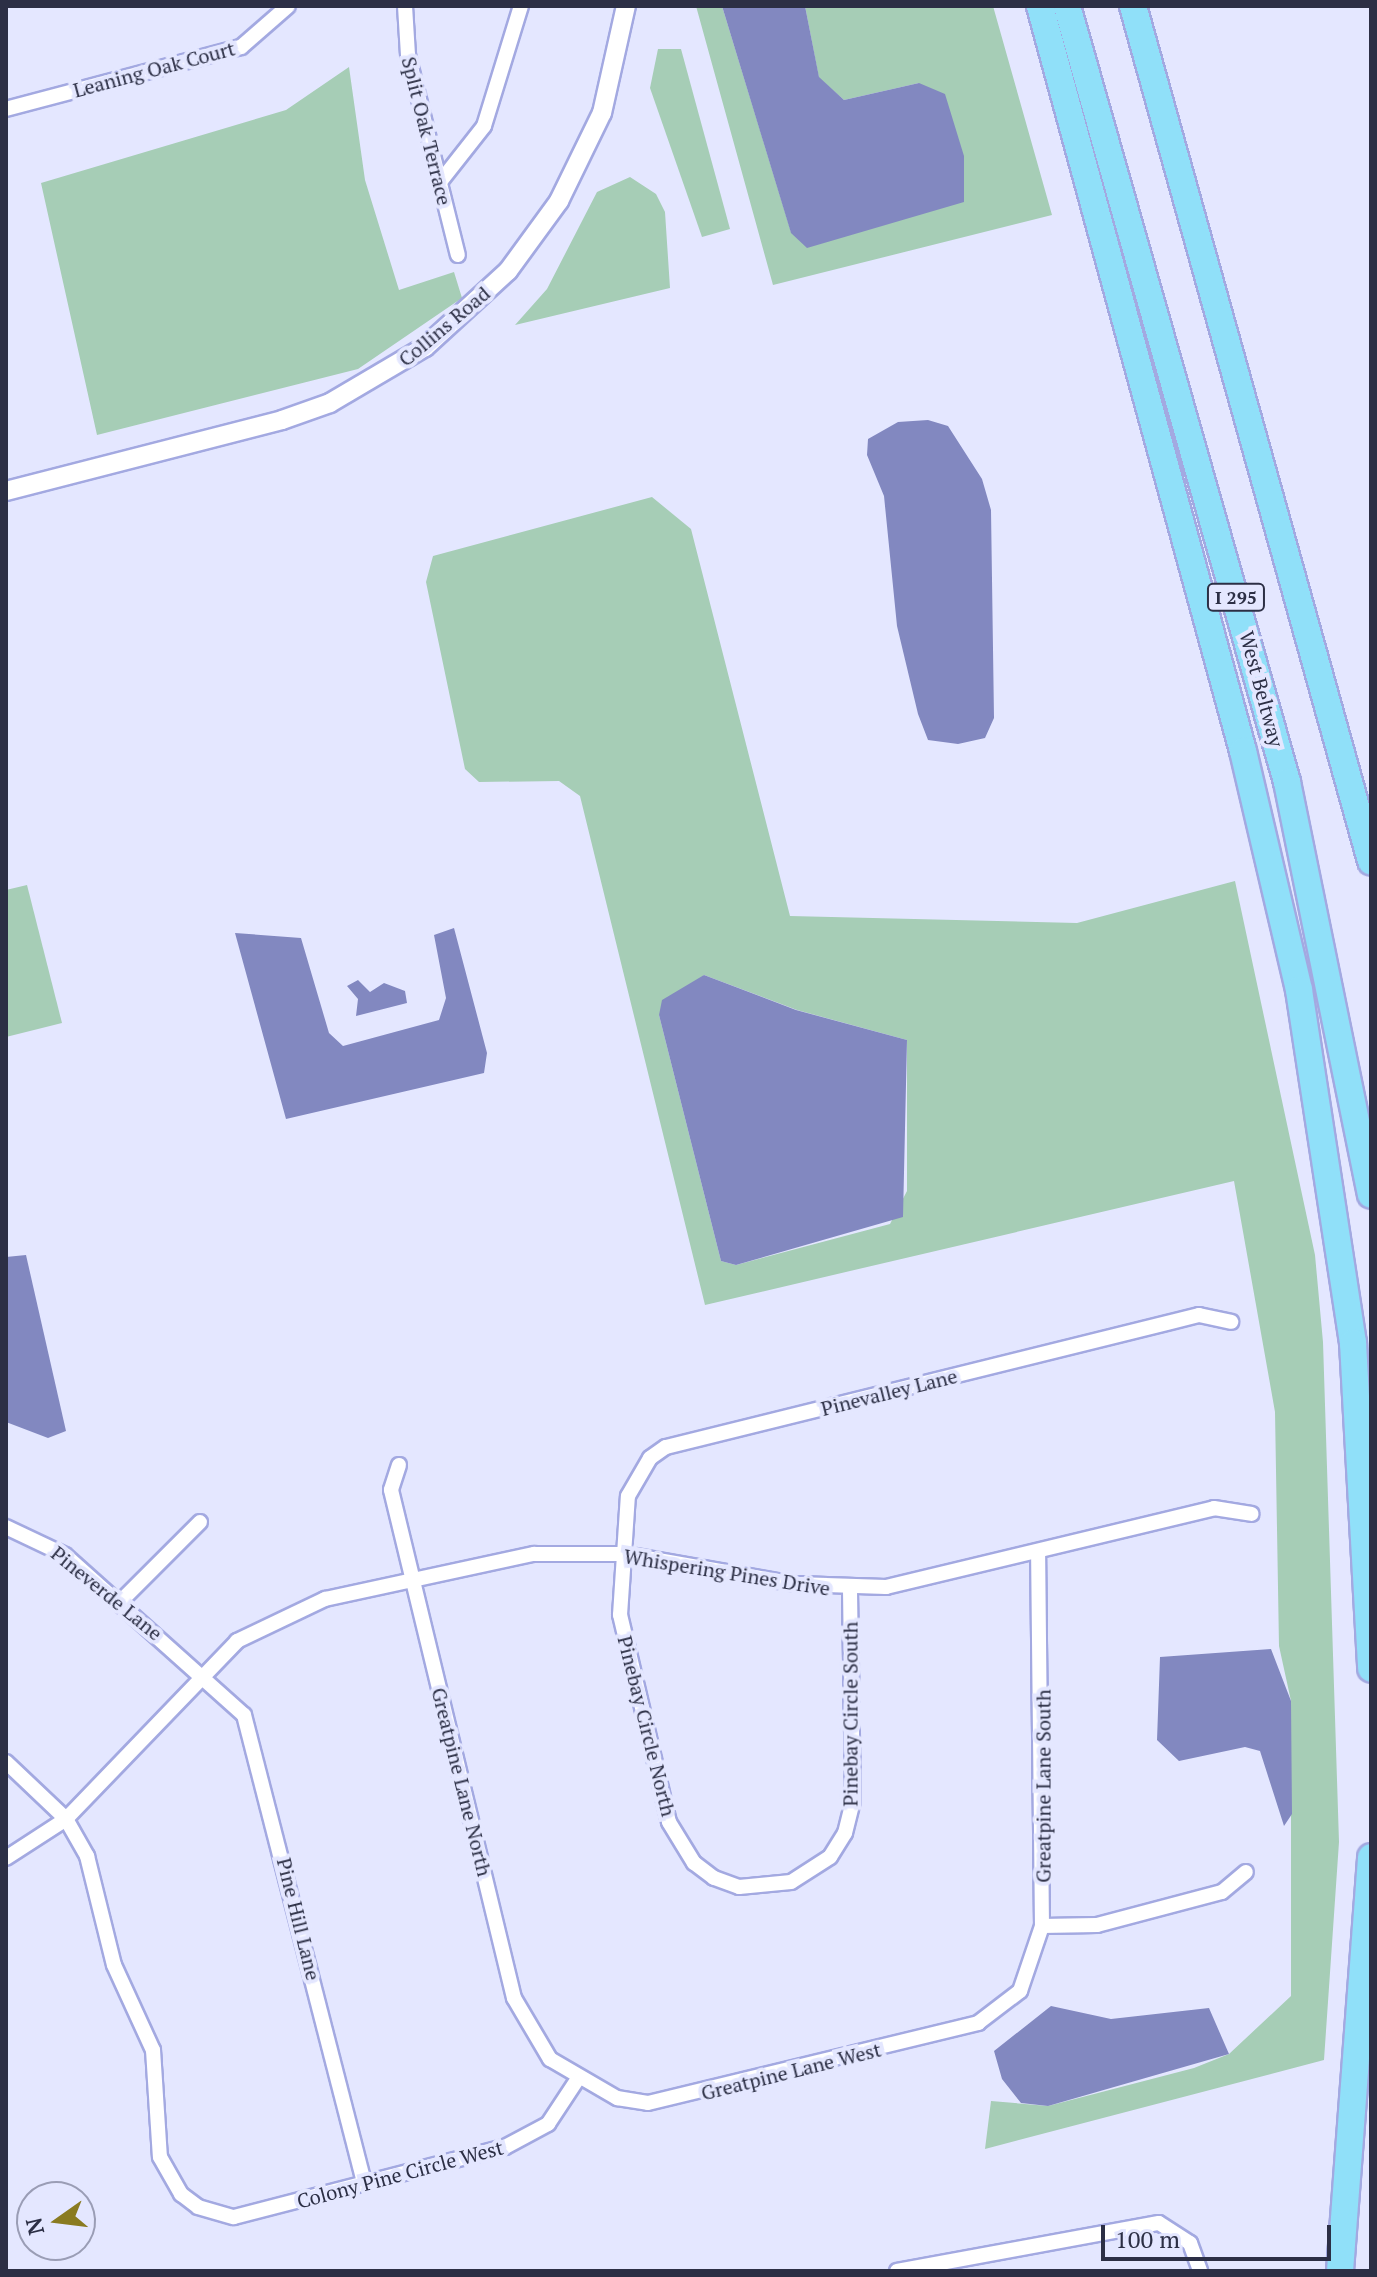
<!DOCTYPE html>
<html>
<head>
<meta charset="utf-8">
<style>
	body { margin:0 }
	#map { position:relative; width:1377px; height:2277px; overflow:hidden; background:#e4e7ff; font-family:"PT Serif",serif }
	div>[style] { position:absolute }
	.green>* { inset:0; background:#a6cdb6 }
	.water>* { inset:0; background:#8288c0 }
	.roads { filter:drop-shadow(2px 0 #a3a9e1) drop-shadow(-2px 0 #a3a9e1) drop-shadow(0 2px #a3a9e1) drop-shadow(0 -2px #a3a9e1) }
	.minor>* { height:14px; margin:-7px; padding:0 7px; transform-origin:7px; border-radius:7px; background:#fff }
	.tertiary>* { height:18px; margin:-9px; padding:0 9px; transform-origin:9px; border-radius:9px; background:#fff }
	.motorway>* { height:26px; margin:-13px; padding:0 13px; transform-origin:13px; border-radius:13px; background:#90e0f9 }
	span { translate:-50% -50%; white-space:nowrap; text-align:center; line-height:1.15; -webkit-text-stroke:8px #e4e7ff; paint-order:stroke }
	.shield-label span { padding:2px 6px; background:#e4e7ff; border:2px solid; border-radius:6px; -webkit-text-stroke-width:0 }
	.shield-label { font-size:18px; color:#2c2f45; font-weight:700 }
	.street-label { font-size:20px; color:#2c2f45 }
	.frame { position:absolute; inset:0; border:8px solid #2c2f45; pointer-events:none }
	.north { position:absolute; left:16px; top:2181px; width:80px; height:80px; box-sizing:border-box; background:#e4e7ff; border:2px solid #9a9db5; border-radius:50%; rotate:256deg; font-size:22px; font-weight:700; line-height:32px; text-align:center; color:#2c2f45 }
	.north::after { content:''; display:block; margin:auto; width:28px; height:36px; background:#8a7b21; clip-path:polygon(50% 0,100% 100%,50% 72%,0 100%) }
	.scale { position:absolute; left:1101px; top:2225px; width:230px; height:36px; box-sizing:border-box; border:4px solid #2c2f45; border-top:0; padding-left:10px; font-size:24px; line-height:28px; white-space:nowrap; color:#2c2f45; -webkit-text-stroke:6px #e4e7ff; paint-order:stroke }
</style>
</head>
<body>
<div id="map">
	<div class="green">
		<i style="clip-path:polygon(696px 6px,722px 6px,791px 232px,919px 83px,844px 100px,819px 78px,805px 6px,993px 6px,1052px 215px,773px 285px)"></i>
		<i style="clip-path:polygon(658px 49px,681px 49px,730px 229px,702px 237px,650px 88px)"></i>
		<i style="clip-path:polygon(349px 67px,365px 180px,399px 290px,454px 272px,462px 298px,358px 369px,97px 435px,41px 183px,286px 110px)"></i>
		<i style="clip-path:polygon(630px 177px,656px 194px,665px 212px,670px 288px,515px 325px,547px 289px,597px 192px)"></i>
		<i style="clip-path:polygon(evenodd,652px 497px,691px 529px,790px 916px,1077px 923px,1235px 881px,1315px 1255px,1323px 1342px,1339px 1842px,1324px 2060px,985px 2149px,991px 2101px,1048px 2106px,1194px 2068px,1229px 2054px,1291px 1996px,1291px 1701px,1279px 1646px,1275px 1412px,1234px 1181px,705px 1305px,580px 796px,559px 781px,479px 782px,465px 769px,426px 582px,433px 556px,652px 497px,704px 975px,797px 1010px,907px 1040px,907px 1191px,890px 1224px,736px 1265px,721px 1261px,659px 1015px,704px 975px)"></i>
		<i style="clip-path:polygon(27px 885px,62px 1023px,6px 1037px,6px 890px)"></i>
	</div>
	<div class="water">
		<i style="clip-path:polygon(722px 6px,805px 6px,819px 77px,844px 100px,919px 83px,945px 94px,964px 156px,964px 202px,807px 248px,791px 233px)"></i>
		<i style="clip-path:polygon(928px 420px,948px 426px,982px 479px,991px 510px,994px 718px,985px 738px,958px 744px,928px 740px,918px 714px,897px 626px,884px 496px,867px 455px,868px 439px,898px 422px)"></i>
		<i style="clip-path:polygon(454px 928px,487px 1053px,484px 1073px,286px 1119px,235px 933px,301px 938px,329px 1033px,343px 1046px,439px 1020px,446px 998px,434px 935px)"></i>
		<i style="clip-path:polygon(704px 975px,796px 1010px,907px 1040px,903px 1217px,736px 1265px,721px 1261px,659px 1015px,662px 1000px)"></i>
		<i style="clip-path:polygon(358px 980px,370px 992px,384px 983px,405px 991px,407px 1003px,356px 1016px,358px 999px,347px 986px)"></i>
		<i style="clip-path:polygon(26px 1255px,66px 1431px,48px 1438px,6px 1422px,6px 1257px)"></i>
		<i style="clip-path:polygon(1271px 1649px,1291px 1701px,1292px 1814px,1284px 1826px,1260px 1751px,1245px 1747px,1179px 1761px,1157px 1740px,1160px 1657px)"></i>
		<i style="clip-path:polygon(1051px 2006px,1111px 2019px,1209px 2008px,1229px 2054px,1048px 2106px,1021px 2103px,1002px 2079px,994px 2051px)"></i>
	</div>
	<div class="roads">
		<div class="minor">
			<i style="left:405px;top:6px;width:49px;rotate:86.5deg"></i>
			<i style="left:408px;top:55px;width:206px;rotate:76deg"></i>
			<i style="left:6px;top:109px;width:243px;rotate:-14.8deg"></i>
			<i style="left:241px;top:47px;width:62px;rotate:-41.1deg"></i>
			<i style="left:440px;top:182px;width:71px;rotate:-51.8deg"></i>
			<i style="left:484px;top:126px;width:126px;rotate:-72.9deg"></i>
			<i style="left:399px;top:1465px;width:26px;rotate:108deg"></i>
			<i style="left:391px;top:1490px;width:523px;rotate:76.39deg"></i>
			<i style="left:514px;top:1998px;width:71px;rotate:59.5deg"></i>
			<i style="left:550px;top:2059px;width:78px;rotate:30.2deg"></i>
			<i style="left:617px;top:2098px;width:31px;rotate:9deg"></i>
			<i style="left:648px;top:2103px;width:340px;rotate:-13.6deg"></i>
			<i style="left:978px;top:2023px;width:53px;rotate:-37.3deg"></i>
			<i style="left:1020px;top:1991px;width:69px;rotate:-71.3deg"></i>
			<i style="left:1042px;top:1926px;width:374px;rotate:-90.6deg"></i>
			<i style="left:6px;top:1527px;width:65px;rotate:25.4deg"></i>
			<i style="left:65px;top:1555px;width:240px;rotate:41.8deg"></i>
			<i style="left:244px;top:1715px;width:484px;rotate:75.6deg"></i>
			<i style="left:850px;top:1590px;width:211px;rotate:89.2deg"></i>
			<i style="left:853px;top:1801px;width:33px;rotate:104deg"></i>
			<i style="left:845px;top:1833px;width:28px;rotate:122deg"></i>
			<i style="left:830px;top:1857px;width:46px;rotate:147.3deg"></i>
			<i style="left:791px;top:1882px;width:52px;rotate:174.5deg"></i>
			<i style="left:739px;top:1887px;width:27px;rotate:-160deg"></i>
			<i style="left:714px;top:1878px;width:25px;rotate:-143deg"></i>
			<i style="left:694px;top:1863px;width:48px;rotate:-121.4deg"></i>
			<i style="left:669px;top:1822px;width:213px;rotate:-103.3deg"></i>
			<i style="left:620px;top:1615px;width:119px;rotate:-86.2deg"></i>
			<i style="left:628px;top:1496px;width:44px;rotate:-59.9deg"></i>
			<i style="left:650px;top:1458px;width:19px;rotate:-35deg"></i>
			<i style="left:666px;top:1447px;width:549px;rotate:-13.91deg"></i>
			<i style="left:1199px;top:1315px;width:33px;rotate:12deg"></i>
			<i style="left:120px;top:1602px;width:113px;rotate:-45deg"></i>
			<i style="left:6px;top:1762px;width:83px;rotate:43.5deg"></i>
			<i style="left:66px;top:1819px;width:43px;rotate:60.4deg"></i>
			<i style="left:87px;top:1856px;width:112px;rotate:76.1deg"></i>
			<i style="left:114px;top:1965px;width:94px;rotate:65.4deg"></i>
			<i style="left:153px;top:2050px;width:107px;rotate:86.3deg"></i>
			<i style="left:160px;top:2157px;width:43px;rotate:60.4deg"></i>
			<i style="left:181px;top:2194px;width:21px;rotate:37deg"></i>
			<i style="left:198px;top:2207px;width:37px;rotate:16deg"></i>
			<i style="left:234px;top:2217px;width:280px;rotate:-14.5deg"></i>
			<i style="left:505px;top:2147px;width:49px;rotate:-28.1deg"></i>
			<i style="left:548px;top:2124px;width:53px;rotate:-56.6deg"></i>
			<i style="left:6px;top:1858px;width:72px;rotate:-33deg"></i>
			<i style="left:66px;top:1819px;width:247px;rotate:-46.1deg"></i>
			<i style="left:237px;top:1641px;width:98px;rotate:-25.5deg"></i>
			<i style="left:325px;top:1599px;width:214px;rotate:-12.2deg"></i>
			<i style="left:534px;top:1554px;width:90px"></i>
			<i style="left:624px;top:1554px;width:174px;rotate:10deg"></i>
			<i style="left:795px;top:1584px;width:91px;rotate:1.9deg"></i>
			<i style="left:886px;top:1587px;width:337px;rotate:-13.5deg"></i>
			<i style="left:1214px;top:1508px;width:38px;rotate:9deg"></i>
			<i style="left:1042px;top:1926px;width:55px;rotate:-1deg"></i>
			<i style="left:1097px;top:1925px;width:129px;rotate:-14.8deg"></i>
			<i style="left:1222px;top:1892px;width:31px;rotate:-40deg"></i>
			<i style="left:897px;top:2271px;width:266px;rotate:-10.4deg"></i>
			<i style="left:1159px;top:2223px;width:37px;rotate:33deg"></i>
			<i style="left:1190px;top:2243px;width:30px;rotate:70deg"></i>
		</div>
		<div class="tertiary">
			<i style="left:6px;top:491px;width:285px;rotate:-14.4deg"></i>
			<i style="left:282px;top:420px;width:51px;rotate:-19.5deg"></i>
			<i style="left:330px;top:403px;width:110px;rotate:-30.5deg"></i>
			<i style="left:425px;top:347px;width:113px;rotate:-42.5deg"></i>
			<i style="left:508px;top:271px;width:87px;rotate:-53.9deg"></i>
			<i style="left:559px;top:201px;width:98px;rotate:-64deg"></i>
			<i style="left:602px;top:113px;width:110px;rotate:-77.4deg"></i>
		</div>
		<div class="motorway">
			<i style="left:1040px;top:6px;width:772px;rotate:74.76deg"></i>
			<i style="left:1243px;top:751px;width:245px;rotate:76.8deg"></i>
			<i style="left:1299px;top:990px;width:357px;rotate:81.3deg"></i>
			<i style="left:1353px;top:1343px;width:326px;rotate:86.8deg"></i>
			<i style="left:1067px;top:6px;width:807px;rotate:74.17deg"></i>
			<i style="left:1287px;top:782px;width:421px;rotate:78.5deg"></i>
			<i style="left:1133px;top:6px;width:888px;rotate:74.44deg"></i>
			<i style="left:1340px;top:2271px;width:415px;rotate:-85.7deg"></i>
		</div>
	</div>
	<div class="shield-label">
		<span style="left:1236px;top:597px">I 295</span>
	</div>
	<div class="street-label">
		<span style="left:154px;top:69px;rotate:-15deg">Leaning Oak Court</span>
		<span style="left:427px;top:131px;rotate:76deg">Split Oak Terrace</span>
		<span style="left:444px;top:326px;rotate:-40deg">Collins Road</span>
		<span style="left:1262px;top:689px;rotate:75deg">West Beltway</span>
		<span style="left:889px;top:1392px;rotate:-14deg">Pinevalley Lane</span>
		<span style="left:727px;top:1572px;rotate:9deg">Whispering Pines Drive</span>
		<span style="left:107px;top:1593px;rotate:39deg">Pineverde Lane</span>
		<span style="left:850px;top:1714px;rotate:-90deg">Pinebay Circle South</span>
		<span style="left:647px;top:1726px;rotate:76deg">Pinebay Circle North</span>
		<span style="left:462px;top:1782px;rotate:76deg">Greatpine Lane North</span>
		<span style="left:1043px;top:1786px;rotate:-90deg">Greatpine Lane South</span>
		<span style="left:299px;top:1919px;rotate:76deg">Pine Hill Lane</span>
		<span style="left:791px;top:2071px;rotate:-14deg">Greatpine Lane West</span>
		<span style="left:400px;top:2174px;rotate:-15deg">Colony Pine Circle West</span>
	</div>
	<div class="frame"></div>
	<div class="north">N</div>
	<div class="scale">100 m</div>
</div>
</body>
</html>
